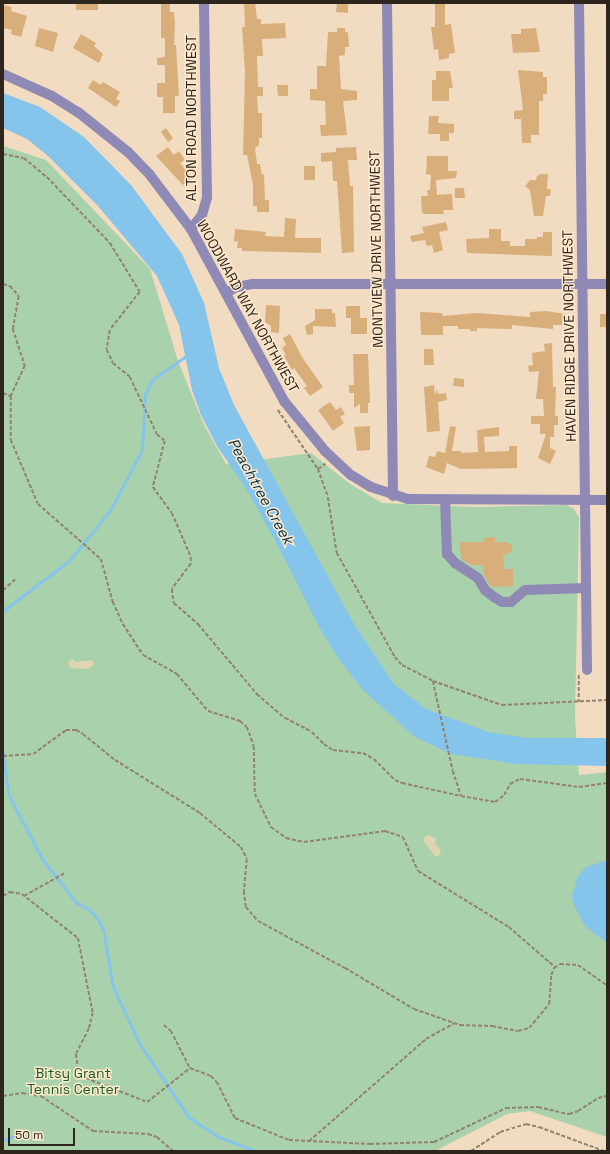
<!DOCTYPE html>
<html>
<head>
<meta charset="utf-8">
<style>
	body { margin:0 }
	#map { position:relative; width:610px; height:1154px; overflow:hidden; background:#f1dbc1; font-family:"Space Grotesk",sans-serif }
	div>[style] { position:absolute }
	.green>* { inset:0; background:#a9d1ab }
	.sand>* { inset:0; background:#dfd6b1 }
	.water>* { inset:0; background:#86c5eb }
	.stream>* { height:2.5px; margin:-1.25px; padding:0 1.25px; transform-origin:1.25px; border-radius:1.25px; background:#86c5eb }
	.building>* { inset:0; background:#d8af7a }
	.path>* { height:1.5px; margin-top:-0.75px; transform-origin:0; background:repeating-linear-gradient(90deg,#928371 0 4px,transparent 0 6px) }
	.minor>* { height:10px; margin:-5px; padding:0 5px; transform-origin:5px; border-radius:5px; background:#8f89b5 }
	span { translate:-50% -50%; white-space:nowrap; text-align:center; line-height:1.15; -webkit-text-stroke:3px #fee9ce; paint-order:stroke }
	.street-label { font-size:14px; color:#2e261c }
	.park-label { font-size:14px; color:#186026 }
	.water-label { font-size:15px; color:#00364f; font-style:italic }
	.frame { position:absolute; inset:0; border:4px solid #2e261c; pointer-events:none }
	.scale { position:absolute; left:8px; top:1128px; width:67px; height:18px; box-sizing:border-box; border:2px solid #2e261c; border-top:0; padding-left:5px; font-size:12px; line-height:14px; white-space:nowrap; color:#2e261c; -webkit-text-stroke:3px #fee9ce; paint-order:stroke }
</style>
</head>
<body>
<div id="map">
	<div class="green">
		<i style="clip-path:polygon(3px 146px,46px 160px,150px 269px,178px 361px,204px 425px,226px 464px,311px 453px,350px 484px,382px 503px,475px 507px,566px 505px,574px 509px,579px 518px,575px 717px,579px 775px,607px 772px,607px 1137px,530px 1111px,507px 1114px,435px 1151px,3px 1151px)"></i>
	</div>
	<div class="sand">
		<i style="clip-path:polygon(72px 659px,76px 662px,92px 660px,94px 664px,88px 669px,70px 668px,68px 663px)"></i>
		<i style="clip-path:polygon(428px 835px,436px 839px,435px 843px,441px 851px,439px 856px,435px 856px,424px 842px,423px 839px)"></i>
	</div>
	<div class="water">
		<i style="clip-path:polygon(3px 93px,40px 107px,84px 137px,131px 185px,182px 254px,204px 303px,219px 368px,234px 405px,354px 624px,394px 684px,426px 709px,488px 732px,527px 738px,607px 738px,607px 766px,516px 764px,451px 754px,415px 737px,365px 692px,340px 661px,319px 627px,278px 546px,248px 492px,217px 446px,201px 415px,192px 390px,179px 325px,157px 276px,98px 206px,48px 156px,27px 139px,3px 128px)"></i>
		<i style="clip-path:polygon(607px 860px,607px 943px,585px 926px,573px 903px,572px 896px,578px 876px,586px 867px)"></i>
	</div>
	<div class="stream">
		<i style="left:3px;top:611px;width:84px;rotate:-37.3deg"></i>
		<i style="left:70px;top:560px;width:65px;rotate:-51.2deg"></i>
		<i style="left:111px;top:509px;width:67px;rotate:-62.3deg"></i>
		<i style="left:142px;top:450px;width:55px;rotate:-86.9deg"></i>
		<i style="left:145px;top:395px;width:17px;rotate:-65deg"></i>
		<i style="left:152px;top:380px;width:45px;rotate:-35.1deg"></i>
		<i style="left:3px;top:752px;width:43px;rotate:82.1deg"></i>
		<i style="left:9px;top:795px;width:73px;rotate:62.4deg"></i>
		<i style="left:43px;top:860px;width:55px;rotate:51.7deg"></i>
		<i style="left:77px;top:903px;width:13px;rotate:27deg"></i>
		<i style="left:89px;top:909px;width:13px;rotate:48deg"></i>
		<i style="left:98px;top:919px;width:13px;rotate:63deg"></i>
		<i style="left:104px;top:931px;width:56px;rotate:80.7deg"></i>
		<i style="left:113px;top:986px;width:64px;rotate:65deg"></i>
		<i style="left:140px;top:1044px;width:88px;rotate:56.1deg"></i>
		<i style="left:189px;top:1117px;width:34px;rotate:34deg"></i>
		<i style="left:217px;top:1136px;width:42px;rotate:21deg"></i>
		<i style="left:3px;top:1140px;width:21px;rotate:-19deg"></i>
	</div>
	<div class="building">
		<i style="clip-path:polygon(76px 3px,98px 3px,98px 10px,76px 10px)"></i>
		<i style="clip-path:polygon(161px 3px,170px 3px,170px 12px,174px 12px,175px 23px,174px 45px,176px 45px,179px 96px,175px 96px,175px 113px,163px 113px,163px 97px,157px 97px,157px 83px,165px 83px,165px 65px,157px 65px,157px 58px,165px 57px,165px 38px,161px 38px)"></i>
		<i style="clip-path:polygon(244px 3px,255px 3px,257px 19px,261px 19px,261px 24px,285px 23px,286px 38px,262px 39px,263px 56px,257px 56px,258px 87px,263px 87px,263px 96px,257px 96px,258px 113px,262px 113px,262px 138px,259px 138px,259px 145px,255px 148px,257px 164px,260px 164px,262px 175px,264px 174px,265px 200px,269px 200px,269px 212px,257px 212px,257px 206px,253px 206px,253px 185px,247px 155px,243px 155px,245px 71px,242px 27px,245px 27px)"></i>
		<i style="clip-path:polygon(337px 3px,348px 3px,348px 13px,336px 12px)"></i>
		<i style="clip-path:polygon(435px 3px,445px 3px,445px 25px,451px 24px,455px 53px,449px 54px,449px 58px,439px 60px,438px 49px,434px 50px,431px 27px,435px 27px)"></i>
		<i style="clip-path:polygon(3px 5px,12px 7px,11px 11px,27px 16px,21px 37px,11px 34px,12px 30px,3px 28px)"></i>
		<i style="clip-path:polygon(39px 28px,58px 33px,53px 52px,35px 46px)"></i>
		<i style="clip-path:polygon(337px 28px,345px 28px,345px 32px,348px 32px,349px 47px,345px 47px,345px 55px,339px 56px,341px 89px,357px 91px,357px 100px,343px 101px,347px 135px,321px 136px,320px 125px,326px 125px,325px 101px,310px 100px,310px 89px,317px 89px,317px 66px,326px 66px,328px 32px,337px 32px)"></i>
		<i style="clip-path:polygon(536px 28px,540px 52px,513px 53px,511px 34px,521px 34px,521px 29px)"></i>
		<i style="clip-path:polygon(81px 34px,96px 43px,94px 46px,103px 54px,99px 63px,73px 48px)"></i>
		<i style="clip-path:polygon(518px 70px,543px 72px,543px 77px,547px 77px,547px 94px,543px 94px,543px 101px,539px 101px,539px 135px,531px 135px,531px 143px,522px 143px,521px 119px,514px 119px,514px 111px,523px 110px)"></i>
		<i style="clip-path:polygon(436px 71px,450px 71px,453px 88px,449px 88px,449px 101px,432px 101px,432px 80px,436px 80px)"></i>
		<i style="clip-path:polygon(93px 80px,101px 85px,103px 82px,120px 92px,116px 99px,120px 101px,116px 107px,88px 88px)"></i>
		<i style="clip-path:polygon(277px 85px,288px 85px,288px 96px,278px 96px)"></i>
		<i style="clip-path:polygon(429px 116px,439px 116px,438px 123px,454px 124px,454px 133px,449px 133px,449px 141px,440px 141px,440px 134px,428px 134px)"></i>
		<i style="clip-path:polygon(166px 128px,173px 138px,168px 142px,161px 132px)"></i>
		<i style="clip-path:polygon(168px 147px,174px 155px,179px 151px,185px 160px,180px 163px,192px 178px,183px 185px,156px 156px)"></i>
		<i style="clip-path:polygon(356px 147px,357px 160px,348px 160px,350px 186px,353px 186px,354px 252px,342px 253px,337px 181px,333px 181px,332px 161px,321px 162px,321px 153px,336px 152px,336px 148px)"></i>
		<i style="clip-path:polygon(427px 156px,448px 156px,448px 171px,457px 171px,456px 178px,436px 180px,437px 195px,452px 194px,453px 210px,443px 210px,444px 214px,424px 214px,422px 212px,421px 196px,428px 196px,427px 190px,430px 190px,431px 175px,426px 174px)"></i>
		<i style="clip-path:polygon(304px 166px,315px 166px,315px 180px,304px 180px)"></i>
		<i style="clip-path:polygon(540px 174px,548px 174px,547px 189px,551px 189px,550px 196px,546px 196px,543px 216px,534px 216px,530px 190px,525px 186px,530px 180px,536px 180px,537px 176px)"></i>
		<i style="clip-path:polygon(455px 188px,464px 188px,465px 198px,455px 198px)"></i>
		<i style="clip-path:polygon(285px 218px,296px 219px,295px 238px,321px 238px,321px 253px,242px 251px,242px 248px,237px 248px,238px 242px,234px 241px,235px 229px,266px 232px,265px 236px,284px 237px)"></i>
		<i style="clip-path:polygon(446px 222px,448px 230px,439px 232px,443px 250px,434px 253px,432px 245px,427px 246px,425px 240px,412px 242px,410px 236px,424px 233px,422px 227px)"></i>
		<i style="clip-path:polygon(489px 229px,501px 229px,501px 241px,510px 241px,510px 246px,525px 246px,525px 239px,537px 239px,537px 237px,543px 237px,543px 232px,552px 232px,552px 256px,467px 253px,466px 239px,489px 238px)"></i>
		<i style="clip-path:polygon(266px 305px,280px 306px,279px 333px,271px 332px,271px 326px,265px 322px)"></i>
		<i style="clip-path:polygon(346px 306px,360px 306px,360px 318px,367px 318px,367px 334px,351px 334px,351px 318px,346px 318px)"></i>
		<i style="clip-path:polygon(315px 309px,332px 309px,332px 313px,335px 313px,336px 327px,313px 326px,313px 334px,307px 335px,305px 326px,315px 320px)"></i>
		<i style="clip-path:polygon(547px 311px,565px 314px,565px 325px,553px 325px,553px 329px,512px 325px,512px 329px,477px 328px,477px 331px,470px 331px,470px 329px,458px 329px,458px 326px,443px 326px,443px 335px,421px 335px,420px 312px,442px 313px,443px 316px,477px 313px,530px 317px,530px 312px)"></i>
		<i style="clip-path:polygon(600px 314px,607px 314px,607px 327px,600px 327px)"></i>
		<i style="clip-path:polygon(290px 334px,302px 357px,323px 387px,310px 396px,304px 388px,307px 386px,294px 368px,292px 370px,284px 356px,286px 355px,282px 348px,286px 345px,283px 338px)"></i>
		<i style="clip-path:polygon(552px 343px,553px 387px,556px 387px,555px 416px,558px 416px,558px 425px,554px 425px,554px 437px,550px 437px,550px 448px,556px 451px,550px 464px,538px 458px,546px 434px,540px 434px,540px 424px,531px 424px,531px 416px,544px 416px,543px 399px,536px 399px,539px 371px,529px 372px,528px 366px,533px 365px,532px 353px,545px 351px,544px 344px)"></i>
		<i style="clip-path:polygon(424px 349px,433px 349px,434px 365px,424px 365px)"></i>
		<i style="clip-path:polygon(353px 354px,368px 354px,370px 403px,368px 403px,368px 413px,360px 413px,360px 404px,354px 408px,354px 393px,349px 393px,349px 385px,354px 385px)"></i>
		<i style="clip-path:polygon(454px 378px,464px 379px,464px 387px,453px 386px)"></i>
		<i style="clip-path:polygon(434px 385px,435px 395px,437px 389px,438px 394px,446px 393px,447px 400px,438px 402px,440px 431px,427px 432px,424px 387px)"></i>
		<i style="clip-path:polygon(330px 402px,336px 410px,341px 407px,345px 414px,340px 417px,344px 423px,333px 431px,318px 410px)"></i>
		<i style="clip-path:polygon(370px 426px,370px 450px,357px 451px,354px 427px)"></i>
		<i style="clip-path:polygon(450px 426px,456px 427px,452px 451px,461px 451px,461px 453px,478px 452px,477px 430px,499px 427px,499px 436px,484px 437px,485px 452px,509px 451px,509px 446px,517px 446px,517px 468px,461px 469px,447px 463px,444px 474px,426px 467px,429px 456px,435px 457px,437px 451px,445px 453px)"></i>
		<i style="clip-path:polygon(495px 537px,495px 542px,506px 542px,512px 545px,512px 551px,503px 556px,504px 569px,513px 569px,513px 586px,491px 587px,484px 575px,483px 565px,471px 565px,461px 559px,460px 542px,484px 542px,483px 538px)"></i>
	</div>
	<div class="path">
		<i style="left:3px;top:154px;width:21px;rotate:11deg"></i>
		<i style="left:24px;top:158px;width:30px;rotate:40deg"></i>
		<i style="left:47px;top:177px;width:91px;rotate:46.3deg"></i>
		<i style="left:110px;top:243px;width:57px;rotate:58.5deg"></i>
		<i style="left:140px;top:292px;width:48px;rotate:128.3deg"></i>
		<i style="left:110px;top:330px;width:20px;rotate:99deg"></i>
		<i style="left:107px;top:350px;width:14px;rotate:65deg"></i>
		<i style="left:113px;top:363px;width:22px;rotate:39deg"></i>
		<i style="left:130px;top:377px;width:63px;rotate:64.7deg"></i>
		<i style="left:157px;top:434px;width:11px;rotate:41deg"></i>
		<i style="left:165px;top:441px;width:48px;rotate:104.6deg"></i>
		<i style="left:153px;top:487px;width:32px;rotate:54deg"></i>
		<i style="left:172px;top:513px;width:48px;rotate:66.6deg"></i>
		<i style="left:191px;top:557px;width:7px;rotate:90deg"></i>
		<i style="left:191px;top:564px;width:31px;rotate:127deg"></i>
		<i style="left:172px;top:589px;width:14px;rotate:82deg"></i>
		<i style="left:174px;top:603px;width:32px;rotate:41deg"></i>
		<i style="left:198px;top:624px;width:92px;rotate:49.9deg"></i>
		<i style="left:257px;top:694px;width:37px;rotate:41deg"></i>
		<i style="left:285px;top:718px;width:30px;rotate:27deg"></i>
		<i style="left:312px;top:732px;width:17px;rotate:45deg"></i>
		<i style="left:324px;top:744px;width:11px;rotate:34deg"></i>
		<i style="left:333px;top:750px;width:30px;rotate:6deg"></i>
		<i style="left:363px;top:753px;width:13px;rotate:29deg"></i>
		<i style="left:374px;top:759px;width:30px;rotate:45deg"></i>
		<i style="left:395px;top:780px;width:8px;rotate:23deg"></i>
		<i style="left:402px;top:783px;width:60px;rotate:12.4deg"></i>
		<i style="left:3px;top:284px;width:7px;rotate:16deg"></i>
		<i style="left:10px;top:286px;width:13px;rotate:48deg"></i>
		<i style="left:19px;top:296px;width:34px;rotate:100deg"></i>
		<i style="left:13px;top:329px;width:39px;rotate:72deg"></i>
		<i style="left:25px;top:366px;width:33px;rotate:115deg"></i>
		<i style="left:11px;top:396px;width:44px;rotate:90deg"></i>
		<i style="left:11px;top:440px;width:69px;rotate:67.1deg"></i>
		<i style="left:38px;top:504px;width:84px;rotate:41.1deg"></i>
		<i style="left:101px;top:559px;width:45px;rotate:74.4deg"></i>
		<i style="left:113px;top:602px;width:24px;rotate:66deg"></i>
		<i style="left:123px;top:624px;width:37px;rotate:57deg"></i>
		<i style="left:143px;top:655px;width:39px;rotate:29deg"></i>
		<i style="left:177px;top:674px;width:48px;rotate:50deg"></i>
		<i style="left:208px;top:711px;width:34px;rotate:17deg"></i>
		<i style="left:240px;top:721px;width:9px;rotate:41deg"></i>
		<i style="left:247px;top:727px;width:20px;rotate:70deg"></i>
		<i style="left:254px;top:746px;width:48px;rotate:88.8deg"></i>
		<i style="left:255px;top:794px;width:37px;rotate:64deg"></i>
		<i style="left:271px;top:827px;width:19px;rotate:36deg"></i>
		<i style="left:286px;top:838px;width:18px;rotate:13deg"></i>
		<i style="left:304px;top:842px;width:82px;rotate:-7.7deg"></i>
		<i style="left:385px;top:831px;width:19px;rotate:18deg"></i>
		<i style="left:403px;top:837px;width:37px;rotate:66deg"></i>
		<i style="left:418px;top:871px;width:107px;rotate:31.6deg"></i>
		<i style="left:509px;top:927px;width:61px;rotate:41deg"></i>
		<i style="left:3px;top:393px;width:9px;rotate:21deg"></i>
		<i style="left:278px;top:410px;width:71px;rotate:55.9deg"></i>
		<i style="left:318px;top:469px;width:30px;rotate:70deg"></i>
		<i style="left:328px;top:497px;width:57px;rotate:80.9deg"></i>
		<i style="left:337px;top:553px;width:119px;rotate:60.9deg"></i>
		<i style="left:395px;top:657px;width:11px;rotate:49deg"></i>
		<i style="left:402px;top:665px;width:35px;rotate:27deg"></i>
		<i style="left:433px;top:681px;width:73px;rotate:19.2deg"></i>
		<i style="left:502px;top:705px;width:105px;rotate:-2.7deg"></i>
		<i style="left:318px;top:469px;width:9px;rotate:-36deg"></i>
		<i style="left:3px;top:590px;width:18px;rotate:-41deg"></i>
		<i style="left:579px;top:675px;width:27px;rotate:90deg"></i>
		<i style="left:433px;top:681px;width:92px;rotate:77.5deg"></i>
		<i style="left:453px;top:771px;width:26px;rotate:72deg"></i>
		<i style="left:461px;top:796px;width:35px;rotate:10deg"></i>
		<i style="left:495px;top:802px;width:11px;rotate:-38deg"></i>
		<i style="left:504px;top:795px;width:13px;rotate:-61deg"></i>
		<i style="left:510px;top:784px;width:11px;rotate:-27deg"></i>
		<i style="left:520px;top:779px;width:60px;rotate:7.7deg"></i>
		<i style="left:579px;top:787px;width:28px;rotate:-8deg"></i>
		<i style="left:3px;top:756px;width:30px;rotate:-4deg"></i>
		<i style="left:33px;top:754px;width:41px;rotate:-36deg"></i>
		<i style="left:66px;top:730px;width:10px"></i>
		<i style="left:76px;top:730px;width:8px;rotate:30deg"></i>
		<i style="left:83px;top:734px;width:41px;rotate:39.1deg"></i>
		<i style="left:115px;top:760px;width:100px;rotate:31.9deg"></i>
		<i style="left:200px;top:813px;width:53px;rotate:39.7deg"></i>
		<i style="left:241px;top:847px;width:13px;rotate:63deg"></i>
		<i style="left:247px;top:859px;width:32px;rotate:95deg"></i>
		<i style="left:244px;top:891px;width:16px;rotate:83deg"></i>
		<i style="left:246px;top:907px;width:18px;rotate:49deg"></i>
		<i style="left:258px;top:921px;width:99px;rotate:28.4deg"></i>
		<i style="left:345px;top:968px;width:80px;rotate:30.7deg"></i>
		<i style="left:414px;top:1009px;width:49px;rotate:19.2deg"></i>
		<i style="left:460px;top:1025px;width:32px;rotate:2deg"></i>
		<i style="left:492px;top:1026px;width:26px;rotate:11deg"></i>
		<i style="left:518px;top:1031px;width:11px;rotate:-15deg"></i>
		<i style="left:529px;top:1028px;width:31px;rotate:-50deg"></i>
		<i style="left:549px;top:1004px;width:29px;rotate:-86deg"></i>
		<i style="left:551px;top:975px;width:8px;rotate:-67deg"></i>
		<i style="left:554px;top:968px;width:7px;rotate:-34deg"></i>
		<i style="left:560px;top:964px;width:18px;rotate:3deg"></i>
		<i style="left:578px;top:965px;width:35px;rotate:35deg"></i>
		<i style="left:3px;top:896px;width:8px;rotate:-30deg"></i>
		<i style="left:10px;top:892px;width:12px;rotate:9deg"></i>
		<i style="left:22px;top:894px;width:71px;rotate:38.2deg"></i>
		<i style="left:78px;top:938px;width:76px;rotate:78.7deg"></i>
		<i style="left:93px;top:1013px;width:16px;rotate:104deg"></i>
		<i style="left:89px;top:1029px;width:28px;rotate:117deg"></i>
		<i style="left:76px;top:1054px;width:13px;rotate:81deg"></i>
		<i style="left:78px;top:1067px;width:14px;rotate:54deg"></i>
		<i style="left:86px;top:1078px;width:66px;rotate:21.5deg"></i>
		<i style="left:147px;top:1102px;width:55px;rotate:-38.3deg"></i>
		<i style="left:24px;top:896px;width:47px;rotate:-29.3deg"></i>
		<i style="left:164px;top:1025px;width:9px;rotate:41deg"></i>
		<i style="left:171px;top:1031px;width:42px;rotate:62.8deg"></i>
		<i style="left:190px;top:1068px;width:22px;rotate:21deg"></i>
		<i style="left:211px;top:1076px;width:8px;rotate:45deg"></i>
		<i style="left:217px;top:1082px;width:40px;rotate:63.4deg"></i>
		<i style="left:235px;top:1118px;width:58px;rotate:22.2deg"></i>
		<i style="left:289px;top:1140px;width:81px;rotate:2.8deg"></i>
		<i style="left:370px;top:1144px;width:64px;rotate:-1.8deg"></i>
		<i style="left:434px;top:1142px;width:80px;rotate:-25.3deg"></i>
		<i style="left:506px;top:1108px;width:32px;rotate:-2deg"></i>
		<i style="left:538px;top:1107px;width:32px;rotate:13deg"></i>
		<i style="left:569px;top:1114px;width:9px;rotate:-18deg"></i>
		<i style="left:578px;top:1111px;width:24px;rotate:-33deg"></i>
		<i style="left:598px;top:1098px;width:9px;rotate:-13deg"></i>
		<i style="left:3px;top:1096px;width:19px;rotate:-9deg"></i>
		<i style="left:22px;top:1093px;width:19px;rotate:9deg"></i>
		<i style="left:41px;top:1096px;width:63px;rotate:33.9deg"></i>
		<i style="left:93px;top:1131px;width:55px;rotate:3.1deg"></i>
		<i style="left:148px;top:1134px;width:9px;rotate:18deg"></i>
		<i style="left:157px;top:1137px;width:21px;rotate:41deg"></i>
		<i style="left:309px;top:1141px;width:155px;rotate:-41.1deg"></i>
		<i style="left:426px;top:1039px;width:33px;rotate:-29deg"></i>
		<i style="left:471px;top:1151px;width:35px;rotate:-33deg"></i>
		<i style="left:500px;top:1132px;width:27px;rotate:-17deg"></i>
		<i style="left:526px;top:1124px;width:13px;rotate:13deg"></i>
		<i style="left:539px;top:1127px;width:69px;rotate:20.3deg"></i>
	</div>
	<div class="minor">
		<i style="left:387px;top:3px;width:493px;rotate:89.3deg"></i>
		<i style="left:579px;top:3px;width:667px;rotate:89.31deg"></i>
		<i style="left:3px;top:74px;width:54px;rotate:24.2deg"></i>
		<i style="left:52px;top:96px;width:31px;rotate:32deg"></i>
		<i style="left:78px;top:112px;width:64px;rotate:38.7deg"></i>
		<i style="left:128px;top:152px;width:32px;rotate:46deg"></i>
		<i style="left:150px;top:175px;width:68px;rotate:52.8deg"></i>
		<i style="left:191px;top:229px;width:196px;rotate:61.6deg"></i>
		<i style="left:284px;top:401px;width:65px;rotate:50.6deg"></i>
		<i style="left:325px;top:451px;width:35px;rotate:43deg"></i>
		<i style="left:351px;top:475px;width:23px;rotate:31deg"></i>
		<i style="left:371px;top:487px;width:38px;rotate:18deg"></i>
		<i style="left:407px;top:499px;width:200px;rotate:0.3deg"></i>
		<i style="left:191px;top:229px;width:18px;rotate:-52deg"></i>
		<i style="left:202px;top:215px;width:18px;rotate:-74deg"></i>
		<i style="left:207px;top:198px;width:195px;rotate:-90.9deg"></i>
		<i style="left:226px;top:293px;width:13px;rotate:-29deg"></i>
		<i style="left:237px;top:287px;width:15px;rotate:-11deg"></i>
		<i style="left:252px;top:284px;width:355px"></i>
		<i style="left:445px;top:500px;width:54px;rotate:87.9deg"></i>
		<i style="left:447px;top:554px;width:12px;rotate:48deg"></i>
		<i style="left:455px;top:563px;width:27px;rotate:33deg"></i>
		<i style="left:478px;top:578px;width:14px;rotate:60deg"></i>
		<i style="left:485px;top:590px;width:11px;rotate:38deg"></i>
		<i style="left:494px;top:597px;width:9px;rotate:32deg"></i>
		<i style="left:502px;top:602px;width:9px"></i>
		<i style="left:511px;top:602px;width:18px;rotate:-41deg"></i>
		<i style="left:525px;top:590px;width:61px;rotate:-1.9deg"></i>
	</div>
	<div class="street-label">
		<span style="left:191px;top:118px;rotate:-90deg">ALTON ROAD NORTHWEST</span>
		<span style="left:376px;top:249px;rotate:-91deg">MONTVIEW DRIVE NORTHWEST</span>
		<span style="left:248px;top:306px;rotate:61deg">WOODWARD WAY NORTHWEST</span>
		<span style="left:569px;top:336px;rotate:-91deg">HAVEN RIDGE DRIVE NORTHWEST</span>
	</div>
	<div class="park-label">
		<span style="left:73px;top:1081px">Bitsy Grant<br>Tennis Center</span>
	</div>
	<div class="water-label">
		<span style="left:261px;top:491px;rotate:61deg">Peachtree Creek</span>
	</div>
	<div class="frame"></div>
	<div class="scale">50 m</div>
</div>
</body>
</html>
